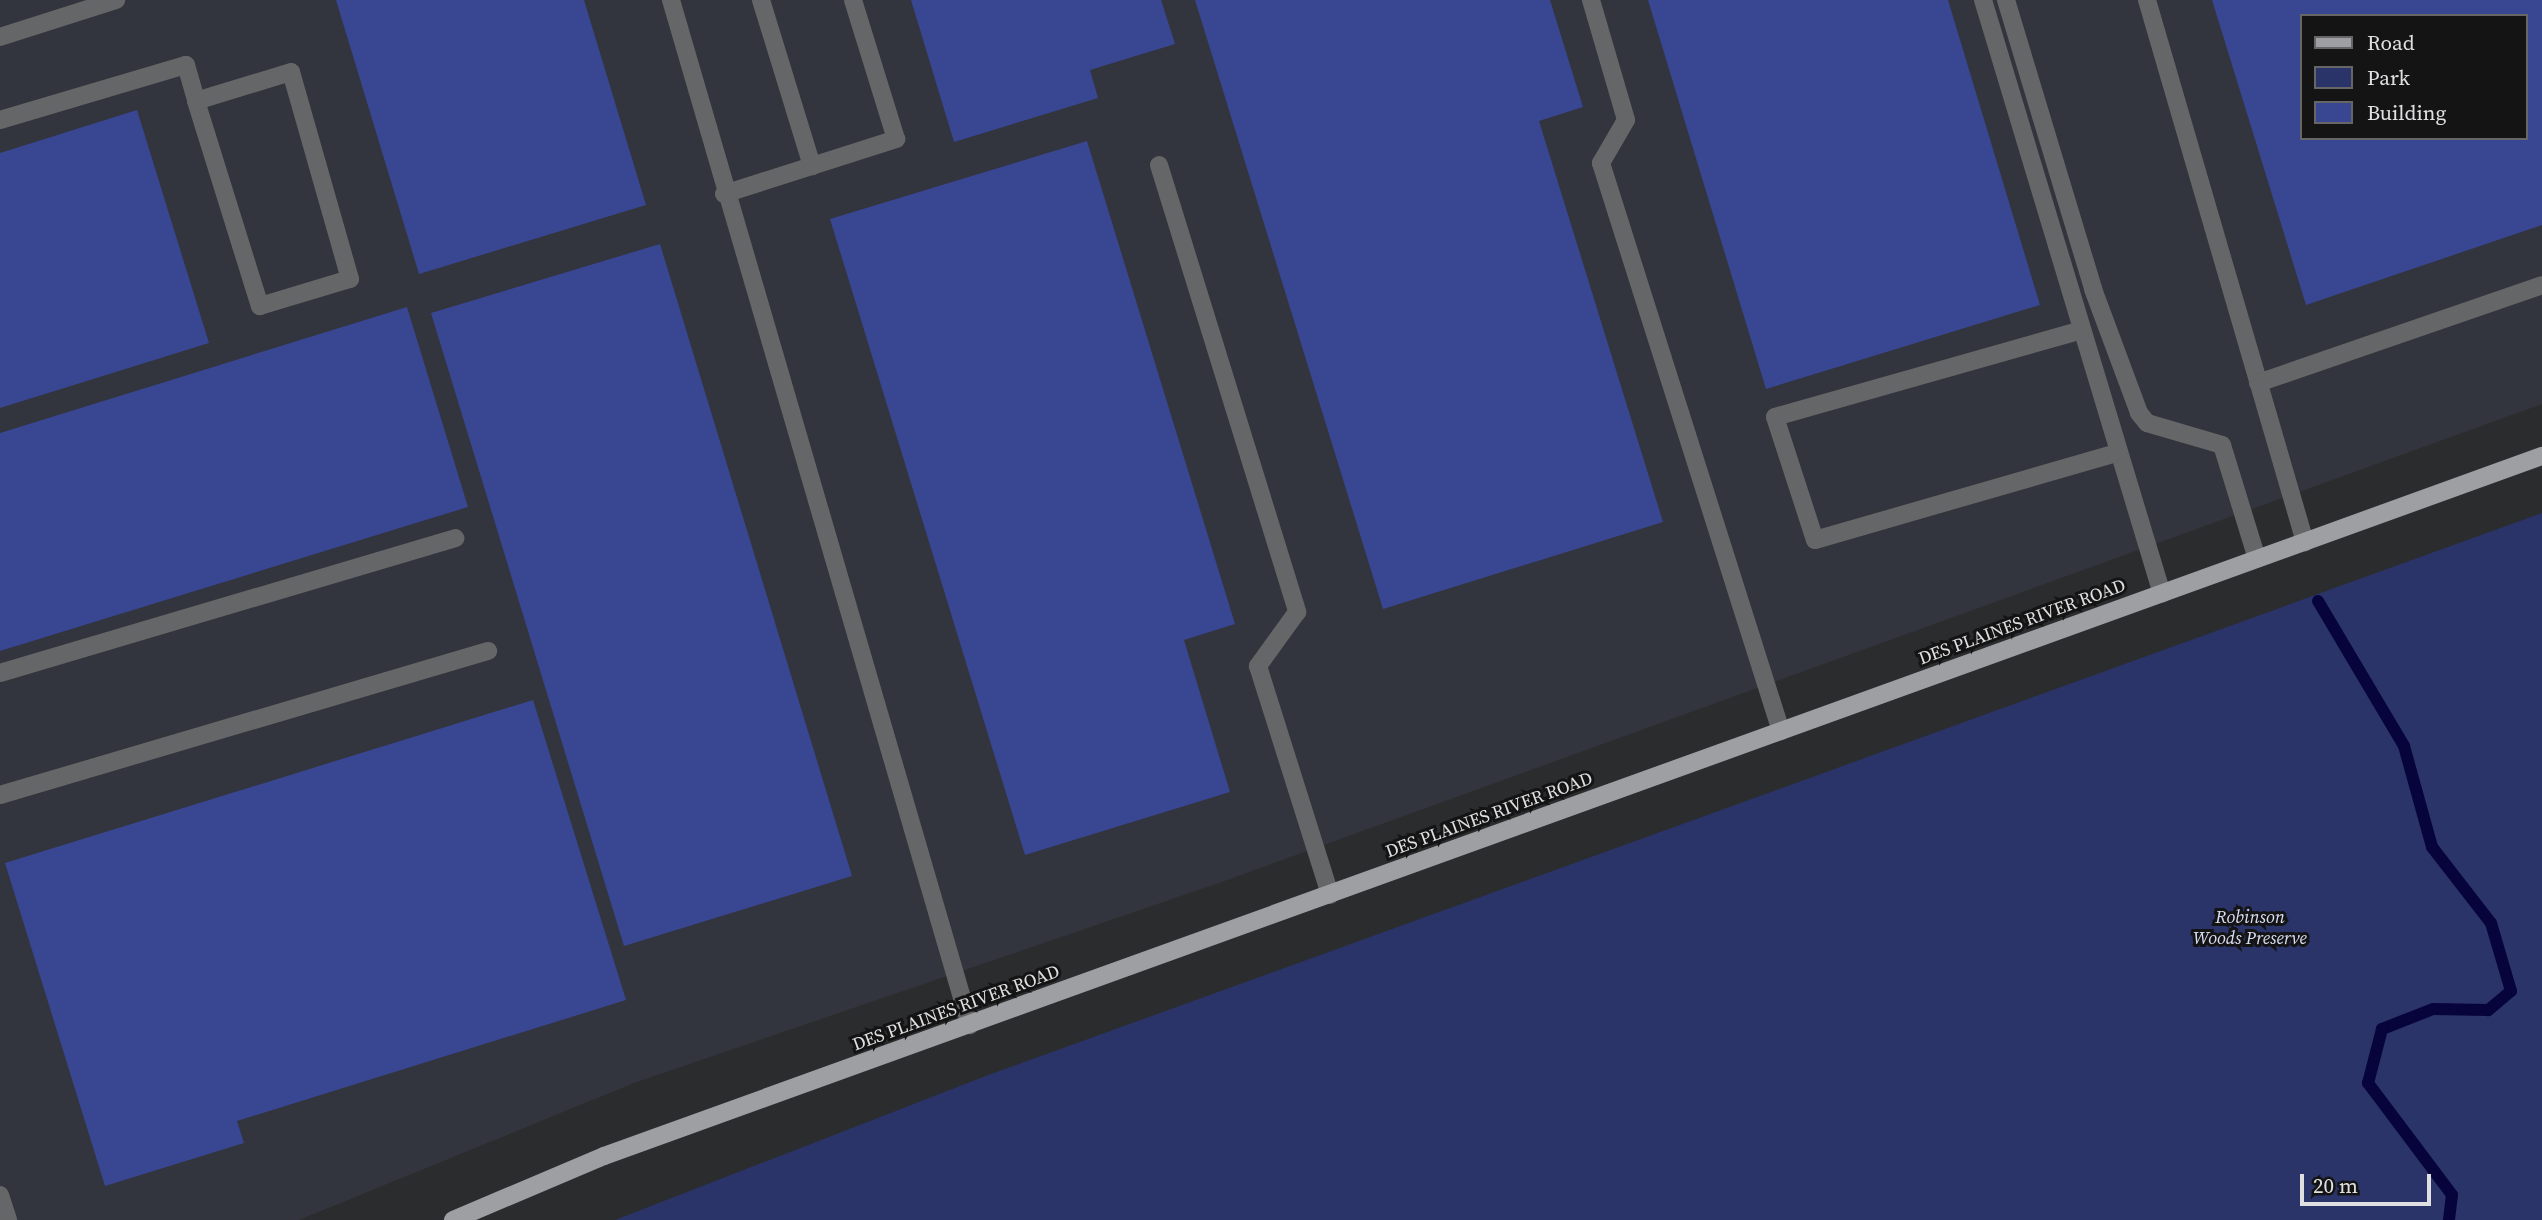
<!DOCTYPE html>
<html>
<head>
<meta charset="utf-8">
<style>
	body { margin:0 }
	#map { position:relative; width:2542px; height:1220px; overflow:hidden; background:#2b2c2e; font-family:"Source Serif 4",serif }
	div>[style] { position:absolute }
	.built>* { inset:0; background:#32353d }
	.green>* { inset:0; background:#2a3468 }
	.stream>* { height:12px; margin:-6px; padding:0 6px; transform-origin:6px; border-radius:6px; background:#07043b }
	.building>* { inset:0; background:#394691 }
	.minor>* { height:18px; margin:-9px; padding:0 9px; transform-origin:9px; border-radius:9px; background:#656667 }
	.major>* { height:18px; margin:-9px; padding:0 9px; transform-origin:9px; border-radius:9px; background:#9e9fa2 }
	span { translate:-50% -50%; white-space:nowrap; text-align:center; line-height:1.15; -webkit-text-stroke:6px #141415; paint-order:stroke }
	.street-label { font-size:18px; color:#e0e0e2 }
	.park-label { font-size:18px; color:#d8def4; font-style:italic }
	.legend { position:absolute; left:2300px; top:14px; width:228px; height:126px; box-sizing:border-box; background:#141415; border:2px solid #666667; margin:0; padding:9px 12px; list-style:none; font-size:21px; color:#e0e0e2 }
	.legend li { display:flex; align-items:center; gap:14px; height:35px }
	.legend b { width:35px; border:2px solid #666667 }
	.scale { position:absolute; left:2300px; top:1174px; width:131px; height:32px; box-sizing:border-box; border:4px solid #e0e0e2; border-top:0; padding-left:9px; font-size:21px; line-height:24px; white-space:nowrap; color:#e0e0e2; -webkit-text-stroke:5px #141415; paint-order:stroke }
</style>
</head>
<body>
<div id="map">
	<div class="built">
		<i style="clip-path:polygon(evenodd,0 0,2542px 0,2542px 404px,1216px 884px,634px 1083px,299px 1220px,0 1220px,0 0,2302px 16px,2526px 16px,2526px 138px,2302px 138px,2302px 16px)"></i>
	</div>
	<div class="green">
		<i style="clip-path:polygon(2542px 513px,2542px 1220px,615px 1220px,983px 1077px)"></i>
	</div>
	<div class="stream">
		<i style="left:2318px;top:601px;width:169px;rotate:59.3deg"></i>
		<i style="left:2404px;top:746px;width:105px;rotate:74.5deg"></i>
		<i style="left:2432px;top:847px;width:96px;rotate:52.2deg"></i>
		<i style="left:2491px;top:923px;width:71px;rotate:73.6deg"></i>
		<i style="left:2511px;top:991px;width:30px;rotate:140deg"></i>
		<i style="left:2488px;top:1010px;width:55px;rotate:-179deg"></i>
		<i style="left:2433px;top:1009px;width:55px;rotate:158.6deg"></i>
		<i style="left:2382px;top:1029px;width:56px;rotate:104.5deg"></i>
		<i style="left:2368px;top:1083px;width:140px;rotate:53.1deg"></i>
		<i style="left:2452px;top:1195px;width:25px;rotate:97deg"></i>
	</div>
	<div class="building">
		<i style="clip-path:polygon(336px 0,584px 0,646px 205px,419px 274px)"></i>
		<i style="clip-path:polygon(911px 0,1161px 0,1175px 44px,1090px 70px,1098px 98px,954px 142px)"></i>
		<i style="clip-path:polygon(1195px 0,1550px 0,1583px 107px,1539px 121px,1663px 522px,1383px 609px)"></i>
		<i style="clip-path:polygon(1648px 0,1948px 0,2040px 305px,1766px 389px)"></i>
		<i style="clip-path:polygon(evenodd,2212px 0,2542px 0,2542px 225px,2306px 305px,2212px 0,2302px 16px,2526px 16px,2526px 138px,2302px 138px,2302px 16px)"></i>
		<i style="clip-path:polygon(137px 110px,209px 343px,0 408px,0 153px)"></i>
		<i style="clip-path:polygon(1087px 141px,1235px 624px,1184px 640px,1230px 792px,1025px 855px,830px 219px)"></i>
		<i style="clip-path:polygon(660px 244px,852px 876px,624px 946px,431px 313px)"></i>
		<i style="clip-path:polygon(407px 307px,468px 507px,0 651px,0 433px)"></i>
		<i style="clip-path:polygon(533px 700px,626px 1000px,237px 1121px,244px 1143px,105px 1186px,5px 863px)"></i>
	</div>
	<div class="minor">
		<i style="left:671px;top:0;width:1068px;rotate:73.74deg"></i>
		<i style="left:761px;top:0;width:174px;rotate:72.9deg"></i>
		<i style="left:1591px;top:0;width:125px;rotate:73.7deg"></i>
		<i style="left:1626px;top:120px;width:50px;rotate:120.2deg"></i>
		<i style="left:1601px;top:163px;width:596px;rotate:72.42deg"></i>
		<i style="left:1983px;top:0;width:620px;rotate:73.23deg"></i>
		<i style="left:2006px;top:0;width:302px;rotate:73.2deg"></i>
		<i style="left:2093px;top:289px;width:132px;rotate:69.6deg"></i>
		<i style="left:2139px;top:413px;width:13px;rotate:51deg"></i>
		<i style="left:2147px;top:423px;width:78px;rotate:16.3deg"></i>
		<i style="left:2222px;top:445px;width:119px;rotate:72.9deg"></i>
		<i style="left:2147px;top:0;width:565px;rotate:73.75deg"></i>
		<i style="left:0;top:37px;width:122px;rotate:-17.7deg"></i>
		<i style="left:0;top:120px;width:194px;rotate:-16.5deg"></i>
		<i style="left:186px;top:65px;width:37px;rotate:74deg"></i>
		<i style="left:196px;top:101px;width:215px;rotate:72.7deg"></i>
		<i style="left:260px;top:306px;width:94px;rotate:-16.7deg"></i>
		<i style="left:350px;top:279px;width:215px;rotate:-105.9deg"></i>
		<i style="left:291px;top:72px;width:99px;rotate:163deg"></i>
		<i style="left:1159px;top:165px;width:468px;rotate:72.8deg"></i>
		<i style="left:1297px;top:612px;width:67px;rotate:125.8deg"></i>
		<i style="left:1258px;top:666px;width:240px;rotate:72.5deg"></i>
		<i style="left:724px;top:194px;width:181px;rotate:-17.7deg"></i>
		<i style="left:896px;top:139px;width:145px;rotate:-107.2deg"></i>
		<i style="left:2082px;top:330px;width:319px;rotate:164.2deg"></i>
		<i style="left:1775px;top:417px;width:129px;rotate:72deg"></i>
		<i style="left:1815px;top:540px;width:316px;rotate:-16.1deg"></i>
		<i style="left:2258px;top:383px;width:300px;rotate:-19deg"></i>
		<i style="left:0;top:673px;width:475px;rotate:-16.5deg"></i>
		<i style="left:0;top:795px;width:509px;rotate:-16.44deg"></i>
		<i style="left:0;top:1195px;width:26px;rotate:72deg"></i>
	</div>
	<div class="major">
		<i style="left:453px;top:1220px;width:164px;rotate:-23deg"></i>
		<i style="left:604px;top:1156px;width:2061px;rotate:-19.86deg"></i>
	</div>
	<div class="street-label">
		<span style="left:2022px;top:622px;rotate:-20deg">DES PLAINES RIVER ROAD</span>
		<span style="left:1489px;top:815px;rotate:-20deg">DES PLAINES RIVER ROAD</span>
		<span style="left:956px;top:1008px;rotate:-20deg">DES PLAINES RIVER ROAD</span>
	</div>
	<div class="park-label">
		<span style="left:2250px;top:928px">Robinson<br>Woods Preserve</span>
	</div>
	<ul class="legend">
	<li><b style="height:9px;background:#9e9fa2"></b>Road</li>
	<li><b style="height:19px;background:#2a3468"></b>Park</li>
	<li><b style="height:19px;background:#394691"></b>Building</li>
	</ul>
	<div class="scale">20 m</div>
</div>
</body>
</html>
